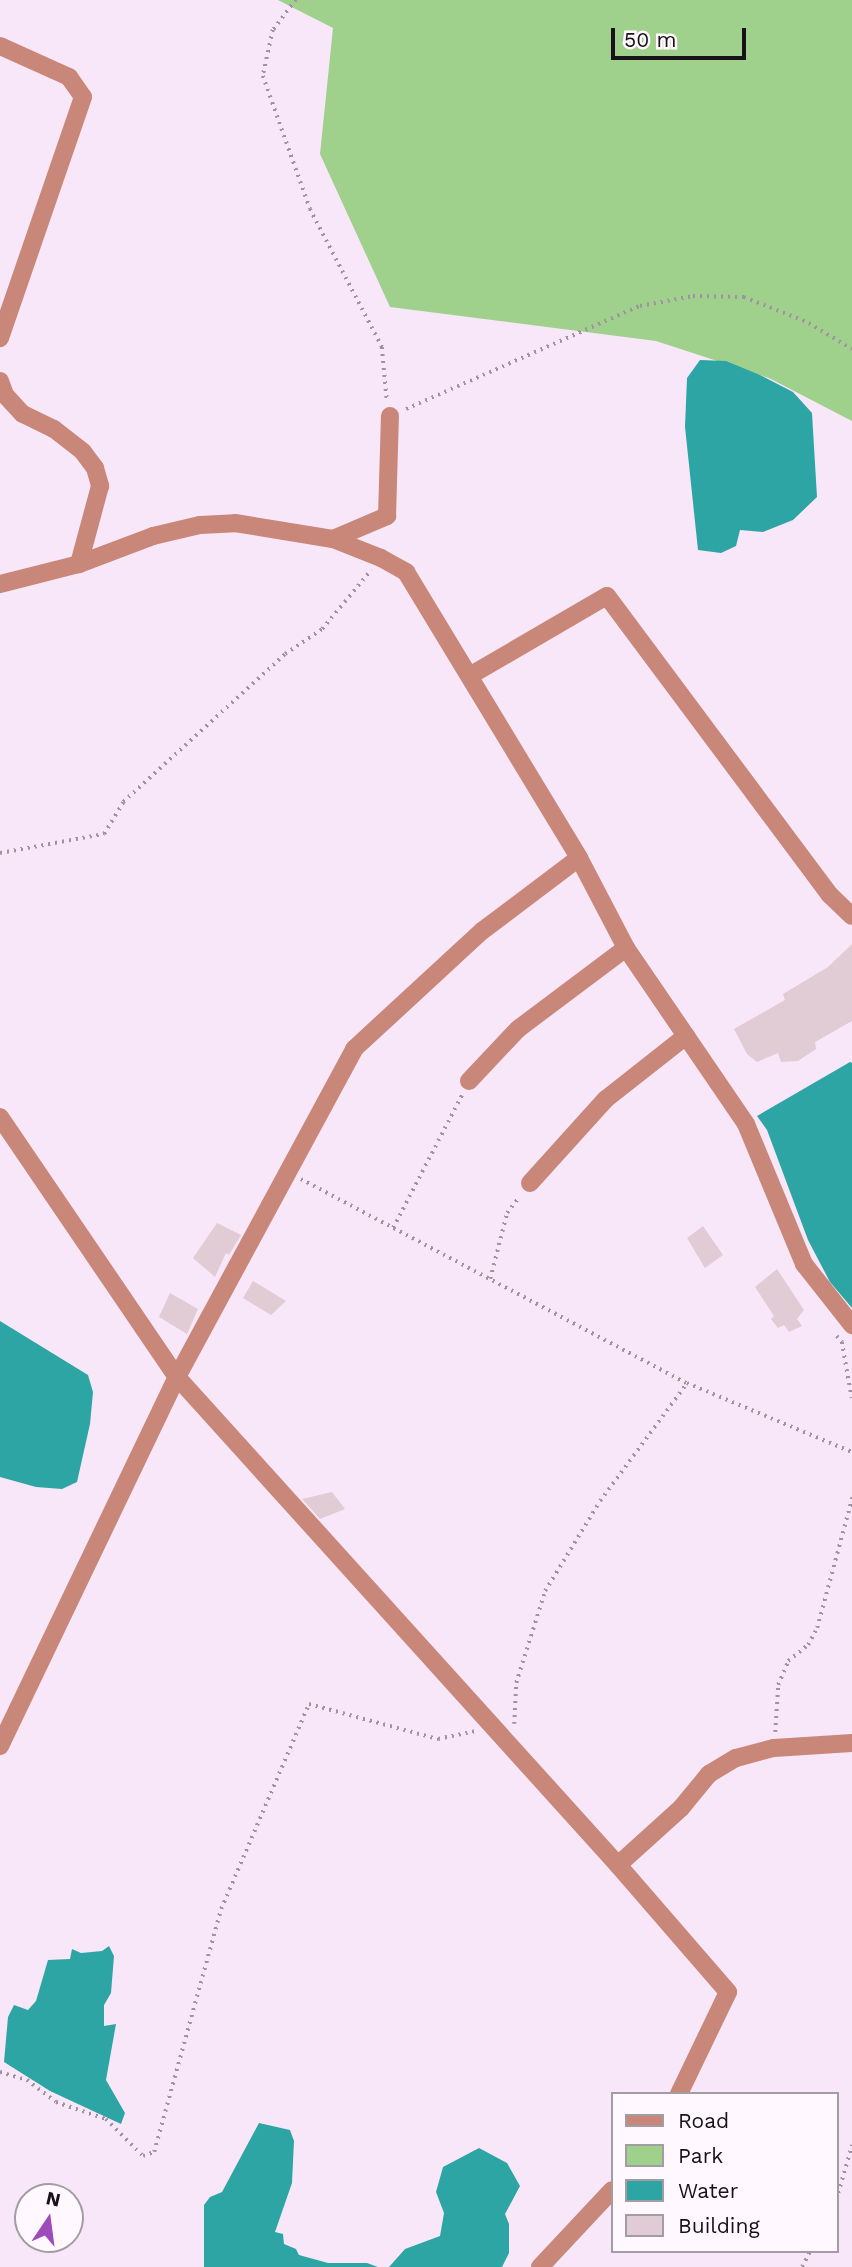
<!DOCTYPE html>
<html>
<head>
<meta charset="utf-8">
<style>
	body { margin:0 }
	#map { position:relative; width:852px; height:2267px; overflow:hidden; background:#f8e7f8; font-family:"Work Sans",sans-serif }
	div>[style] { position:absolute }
	.green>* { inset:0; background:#9fd08c }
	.water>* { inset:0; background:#2da5a5 }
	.building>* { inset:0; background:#e1cbd4 }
	.path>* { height:3.5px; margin-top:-1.75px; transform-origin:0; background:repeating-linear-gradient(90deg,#9f939f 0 2px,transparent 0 7px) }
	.minor>* { height:18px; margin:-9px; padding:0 9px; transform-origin:9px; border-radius:9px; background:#c9877a }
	span { translate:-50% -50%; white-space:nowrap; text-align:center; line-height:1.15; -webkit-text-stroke:5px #fff8ff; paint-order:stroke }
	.legend { position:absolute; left:611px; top:2092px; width:228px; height:161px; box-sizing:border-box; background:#fff8ff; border:2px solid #a39ca3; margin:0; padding:9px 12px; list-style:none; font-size:21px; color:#181218 }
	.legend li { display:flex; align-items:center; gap:14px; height:35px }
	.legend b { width:35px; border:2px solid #a39ca3 }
	.north { position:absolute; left:14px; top:2183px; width:70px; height:70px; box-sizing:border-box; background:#fff8ff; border:2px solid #a39ca3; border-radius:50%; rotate:13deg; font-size:19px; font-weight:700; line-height:28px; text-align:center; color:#181218 }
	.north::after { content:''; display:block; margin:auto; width:24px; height:32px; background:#9d4bba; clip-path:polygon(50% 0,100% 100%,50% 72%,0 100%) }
	.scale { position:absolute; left:611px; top:28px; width:135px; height:32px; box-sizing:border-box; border:4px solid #181218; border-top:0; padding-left:9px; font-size:21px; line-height:24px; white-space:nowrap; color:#181218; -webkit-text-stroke:5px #fff8ff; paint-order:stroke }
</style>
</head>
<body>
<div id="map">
	<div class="green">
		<i style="clip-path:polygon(278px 0,852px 0,852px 421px,769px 378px,656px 341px,390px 307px,320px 154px,333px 28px)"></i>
	</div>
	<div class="water">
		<i style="clip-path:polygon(700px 360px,726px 361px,760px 375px,793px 392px,812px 413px,817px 497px,793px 520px,763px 532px,740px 530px,736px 546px,721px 553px,698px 550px,685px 427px,687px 378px)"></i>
		<i style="clip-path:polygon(850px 1062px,852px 1063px,852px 1308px,830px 1282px,808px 1240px,767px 1130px,757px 1116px)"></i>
		<i style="clip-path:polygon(0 1321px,88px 1375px,93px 1392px,90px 1424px,77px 1482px,62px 1489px,36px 1487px,0 1477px)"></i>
		<i style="clip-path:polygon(109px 1946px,114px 1956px,111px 1993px,104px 2005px,104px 2026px,116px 2024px,106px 2080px,125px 2113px,121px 2124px,50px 2091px,4px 2062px,8px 2017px,14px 2005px,28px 2010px,36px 2001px,48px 1960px,70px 1959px,72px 1949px,81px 1953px,102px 1951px)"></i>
		<i style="clip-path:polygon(259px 2123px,290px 2130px,294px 2141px,292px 2183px,275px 2232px,283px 2234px,284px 2244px,296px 2249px,299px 2255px,328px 2263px,367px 2263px,378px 2267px,204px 2267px,204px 2205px,210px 2197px,222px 2192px)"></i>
		<i style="clip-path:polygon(479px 2148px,507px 2163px,520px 2186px,505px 2214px,509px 2224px,509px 2253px,502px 2267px,389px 2267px,405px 2249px,440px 2236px,444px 2213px,436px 2192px,443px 2167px)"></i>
	</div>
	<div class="building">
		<i style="clip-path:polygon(852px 944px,852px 1021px,815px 1042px,816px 1049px,798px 1061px,781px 1062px,778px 1053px,757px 1062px,747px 1054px,734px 1029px,785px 1000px,783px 994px,828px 967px)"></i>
		<i style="clip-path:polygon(217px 1223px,241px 1235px,229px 1255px,226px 1253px,215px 1277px,193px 1258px)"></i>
		<i style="clip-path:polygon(703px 1226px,723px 1255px,705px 1268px,687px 1238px)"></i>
		<i style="clip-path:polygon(777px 1269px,804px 1310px,797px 1319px,802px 1326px,789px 1332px,784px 1325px,778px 1328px,771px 1319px,774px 1316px,755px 1287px)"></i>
		<i style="clip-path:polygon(253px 1281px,286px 1301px,271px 1315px,243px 1298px)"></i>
		<i style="clip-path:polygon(170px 1293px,198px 1309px,187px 1334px,159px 1317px)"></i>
		<i style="clip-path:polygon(332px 1492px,345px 1509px,320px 1519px,302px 1499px)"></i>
	</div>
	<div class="path">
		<i style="left:296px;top:0;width:38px;rotate:127deg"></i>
		<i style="left:273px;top:30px;width:47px;rotate:102.3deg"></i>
		<i style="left:263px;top:76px;width:141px;rotate:70.5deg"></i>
		<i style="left:310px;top:209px;width:156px;rotate:62.4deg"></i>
		<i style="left:382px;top:347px;width:54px;rotate:84.7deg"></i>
		<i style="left:406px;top:409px;width:256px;rotate:-23.8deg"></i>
		<i style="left:640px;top:306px;width:54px;rotate:-10.7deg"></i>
		<i style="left:693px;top:296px;width:51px;rotate:1.1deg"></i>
		<i style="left:744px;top:297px;width:70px;rotate:21.8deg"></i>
		<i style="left:809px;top:323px;width:50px;rotate:31.2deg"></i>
		<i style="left:0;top:853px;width:106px;rotate:-10.4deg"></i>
		<i style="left:104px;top:834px;width:37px;rotate:-59deg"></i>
		<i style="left:123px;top:802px;width:219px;rotate:-42.4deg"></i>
		<i style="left:285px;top:654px;width:45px;rotate:-34deg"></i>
		<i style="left:322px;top:629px;width:77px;rotate:-50.3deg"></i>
		<i style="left:301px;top:1179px;width:437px;rotate:27.9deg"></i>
		<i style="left:687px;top:1383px;width:179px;rotate:22.7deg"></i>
		<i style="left:393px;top:1228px;width:150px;rotate:-62.6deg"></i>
		<i style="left:490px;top:1279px;width:68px;rotate:-75.6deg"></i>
		<i style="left:507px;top:1213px;width:20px;rotate:-53deg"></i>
		<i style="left:837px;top:1336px;width:8px;rotate:50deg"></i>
		<i style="left:842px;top:1342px;width:57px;rotate:79.9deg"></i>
		<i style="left:514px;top:1724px;width:41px;rotate:-87.2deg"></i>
		<i style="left:516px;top:1683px;width:96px;rotate:-72.5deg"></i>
		<i style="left:545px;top:1591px;width:105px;rotate:-58.6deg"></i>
		<i style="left:600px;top:1501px;width:147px;rotate:-53.6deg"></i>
		<i style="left:775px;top:1732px;width:47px;rotate:-86.3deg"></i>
		<i style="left:778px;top:1685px;width:26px;rotate:-67deg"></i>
		<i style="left:788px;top:1661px;width:26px;rotate:-39deg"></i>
		<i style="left:808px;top:1645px;width:19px;rotate:-62deg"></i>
		<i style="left:817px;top:1628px;width:135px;rotate:-74.9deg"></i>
		<i style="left:0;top:2072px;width:28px;rotate:17deg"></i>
		<i style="left:27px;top:2080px;width:36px;rotate:37deg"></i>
		<i style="left:56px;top:2102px;width:53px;rotate:18.8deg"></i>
		<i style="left:106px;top:2119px;width:52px;rotate:45deg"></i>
		<i style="left:143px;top:2156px;width:12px;rotate:-20deg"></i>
		<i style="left:154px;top:2152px;width:252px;rotate:-74.6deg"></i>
		<i style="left:221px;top:1909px;width:223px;rotate:-66.8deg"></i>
		<i style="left:309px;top:1704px;width:134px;rotate:15.2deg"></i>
		<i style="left:438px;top:1739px;width:38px;rotate:-12deg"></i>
		<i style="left:836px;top:2200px;width:57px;rotate:-73.8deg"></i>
		<i style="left:802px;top:2267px;width:18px;rotate:-63deg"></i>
	</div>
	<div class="minor">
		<i style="left:0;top:46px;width:76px;rotate:24.2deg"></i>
		<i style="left:69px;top:77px;width:24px;rotate:55deg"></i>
		<i style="left:83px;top:97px;width:255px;rotate:109deg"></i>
		<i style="left:0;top:381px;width:15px;rotate:70deg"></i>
		<i style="left:5px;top:395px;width:26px;rotate:47deg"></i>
		<i style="left:23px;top:414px;width:34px;rotate:26deg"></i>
		<i style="left:54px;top:429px;width:37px;rotate:38deg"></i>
		<i style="left:83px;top:452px;width:20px;rotate:53deg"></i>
		<i style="left:95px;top:468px;width:19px;rotate:74deg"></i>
		<i style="left:100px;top:486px;width:81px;rotate:105.1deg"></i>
		<i style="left:333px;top:539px;width:59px;rotate:-23.1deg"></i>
		<i style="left:387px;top:516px;width:100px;rotate:-88.3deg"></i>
		<i style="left:0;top:584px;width:81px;rotate:-14.2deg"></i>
		<i style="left:79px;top:564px;width:79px;rotate:-20.7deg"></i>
		<i style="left:153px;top:536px;width:48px;rotate:-13.2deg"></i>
		<i style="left:200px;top:525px;width:35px;rotate:-3deg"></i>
		<i style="left:235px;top:523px;width:99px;rotate:9.3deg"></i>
		<i style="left:333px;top:539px;width:52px;rotate:21.6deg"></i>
		<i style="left:381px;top:558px;width:29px;rotate:29deg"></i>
		<i style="left:406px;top:572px;width:334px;rotate:58.8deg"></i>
		<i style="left:579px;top:858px;width:102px;rotate:62.4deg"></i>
		<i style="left:626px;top:948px;width:213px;rotate:55.7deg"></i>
		<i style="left:746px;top:1124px;width:152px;rotate:67.5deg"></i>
		<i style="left:804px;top:1264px;width:78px;rotate:51.8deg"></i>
		<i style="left:471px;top:675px;width:157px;rotate:-30.2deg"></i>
		<i style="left:607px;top:596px;width:373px;rotate:53.3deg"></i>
		<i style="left:830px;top:895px;width:30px;rotate:44deg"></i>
		<i style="left:469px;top:1081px;width:71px;rotate:-46.7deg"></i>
		<i style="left:518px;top:1029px;width:135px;rotate:-36.9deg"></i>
		<i style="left:0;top:1117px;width:315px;rotate:55.8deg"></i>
		<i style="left:177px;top:1377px;width:658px;rotate:47.9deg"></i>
		<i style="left:618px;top:1865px;width:168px;rotate:49.1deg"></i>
		<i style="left:728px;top:1992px;width:113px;rotate:115.7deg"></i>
		<i style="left:530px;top:1183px;width:113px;rotate:-47.9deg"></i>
		<i style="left:606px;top:1099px;width:102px;rotate:-38.2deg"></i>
		<i style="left:0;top:1746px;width:409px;rotate:-64.4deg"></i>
		<i style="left:177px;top:1377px;width:373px;rotate:-61.6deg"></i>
		<i style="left:354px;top:1049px;width:174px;rotate:-42.7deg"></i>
		<i style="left:482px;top:931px;width:121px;rotate:-37deg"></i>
		<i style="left:618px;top:1865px;width:85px;rotate:-42.1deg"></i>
		<i style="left:681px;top:1808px;width:44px;rotate:-50.5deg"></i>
		<i style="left:709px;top:1774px;width:31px;rotate:-31deg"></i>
		<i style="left:736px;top:1758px;width:39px;rotate:-15deg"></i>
		<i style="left:774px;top:1748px;width:78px;rotate:-3.7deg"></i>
		<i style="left:540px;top:2267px;width:105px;rotate:-46.9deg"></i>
	</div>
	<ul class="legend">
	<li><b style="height:9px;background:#c9877a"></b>Road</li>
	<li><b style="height:19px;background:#9fd08c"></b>Park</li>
	<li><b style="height:19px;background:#2da5a5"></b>Water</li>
	<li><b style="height:19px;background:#e1cbd4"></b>Building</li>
	</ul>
	<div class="north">N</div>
	<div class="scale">50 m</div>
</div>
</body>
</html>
